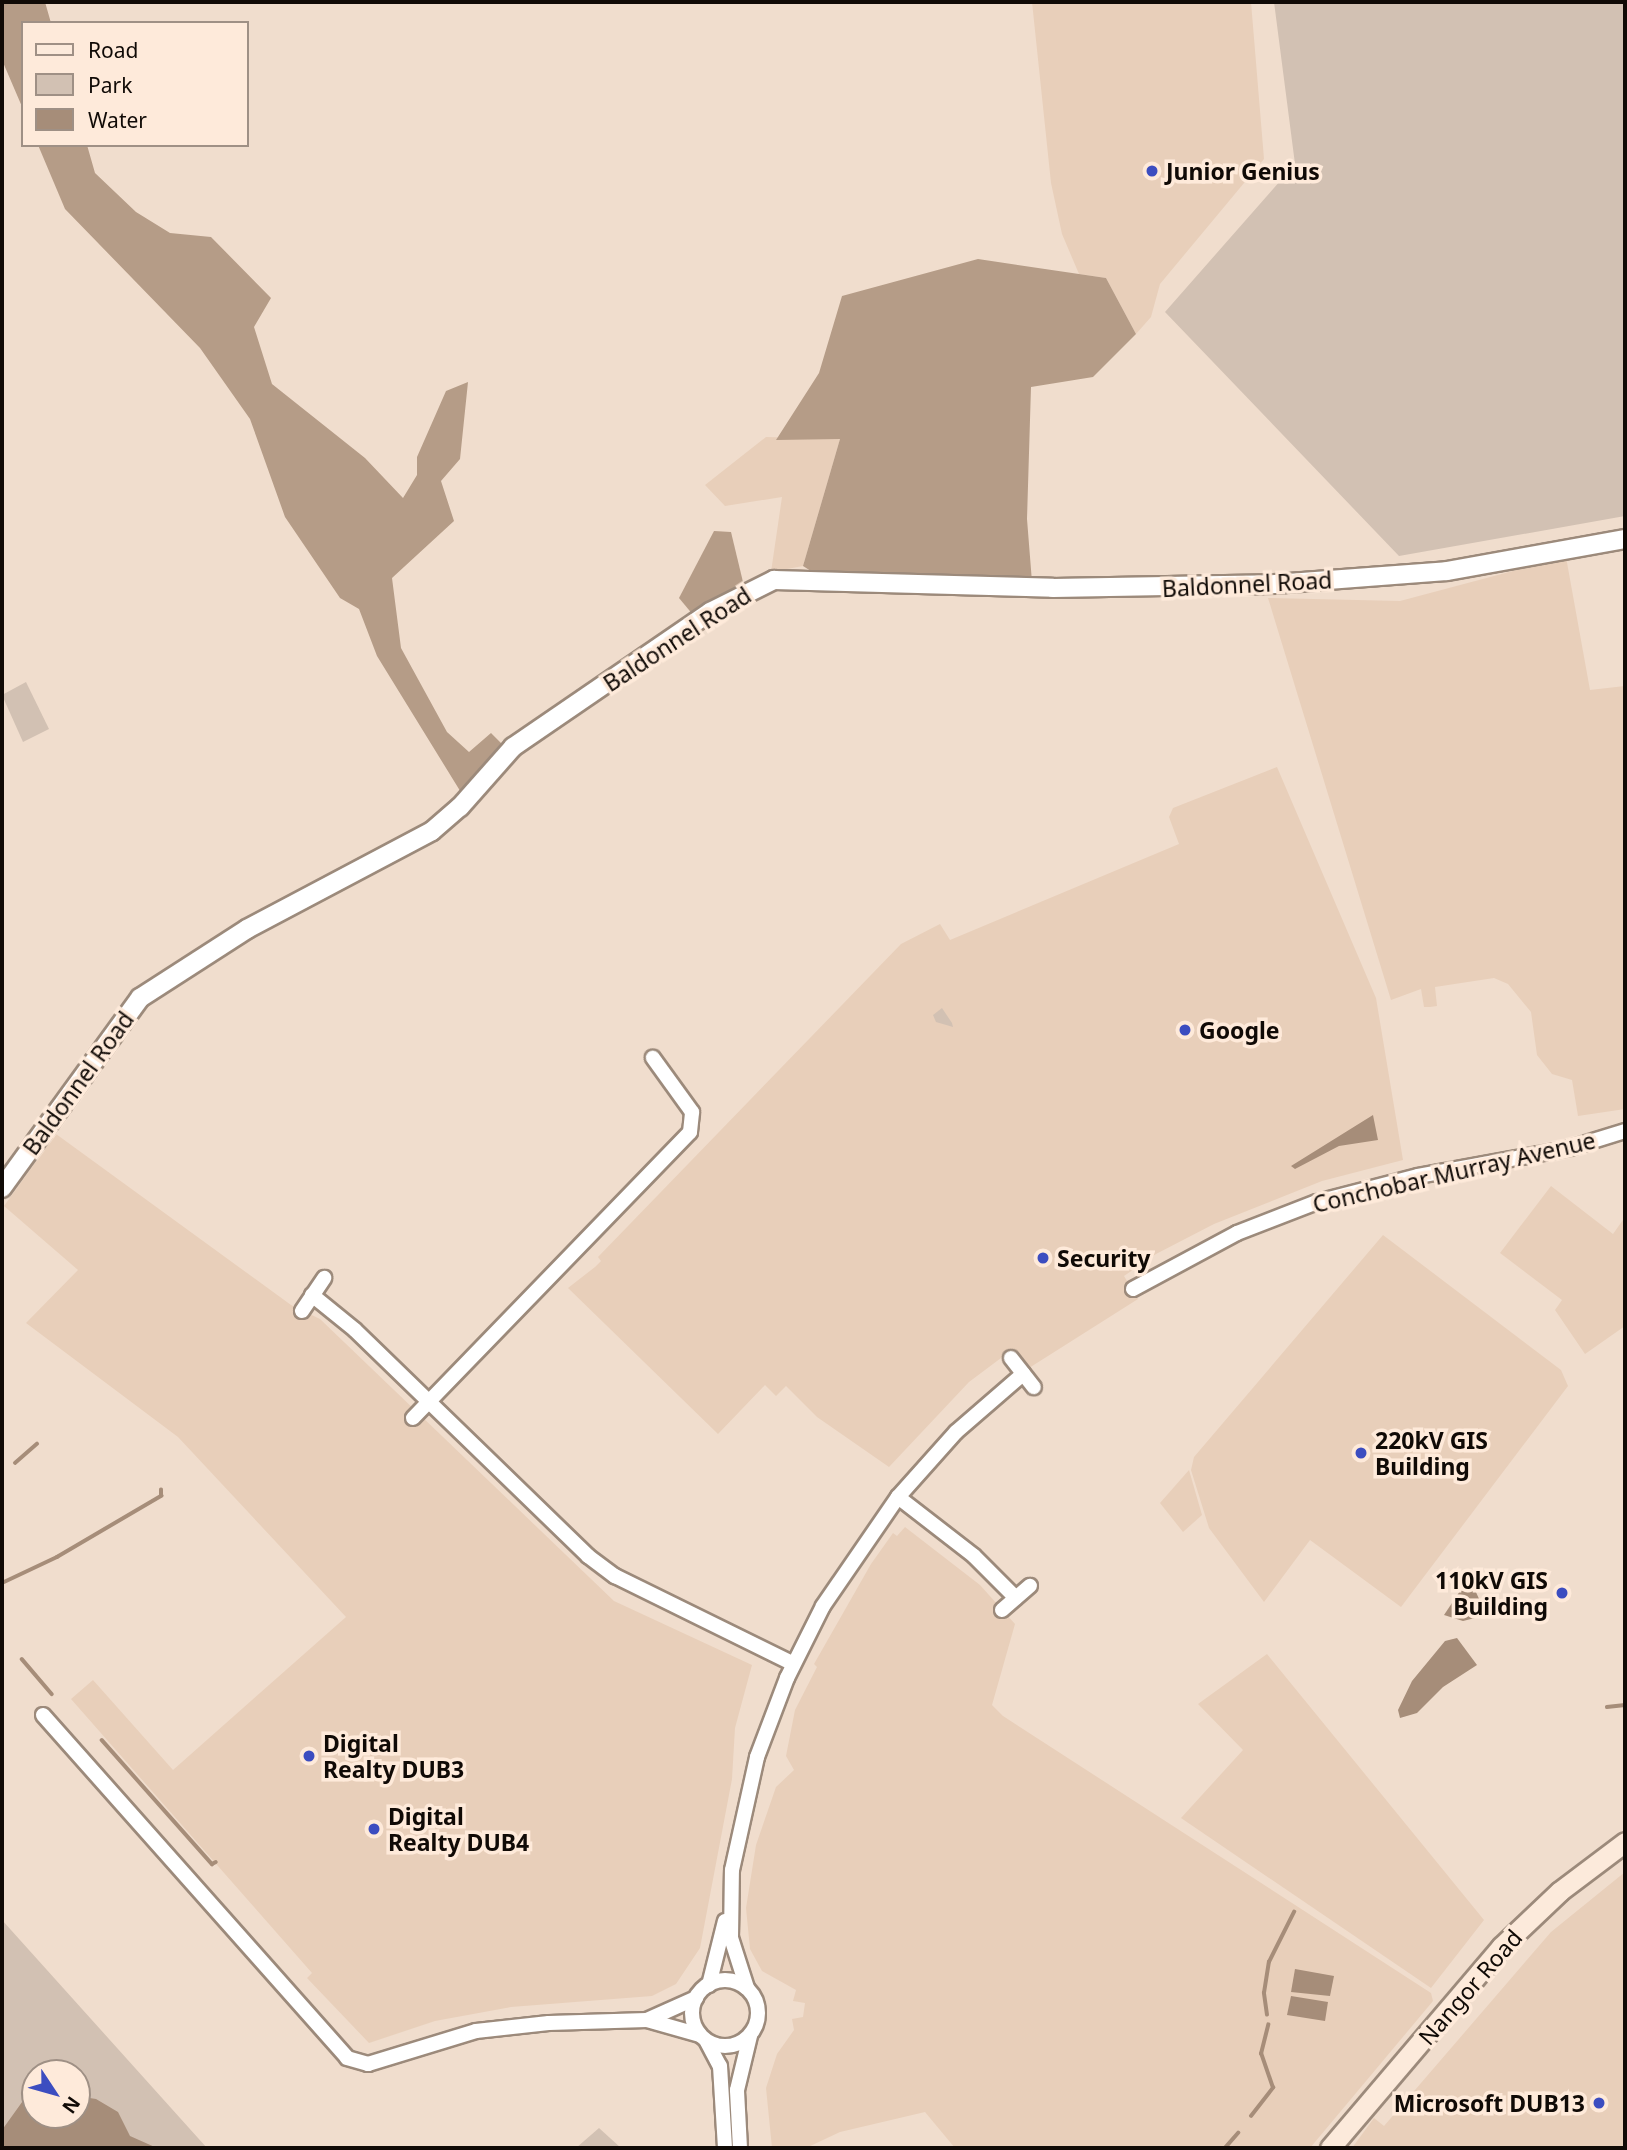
<!DOCTYPE html>
<html>
<head>
<meta charset="utf-8">
<style>
	body { margin:0 }
	#map { position:relative; width:1627px; height:2150px; overflow:hidden; background:#f0ddcd; font-family:"Noto Sans",sans-serif }
	div>[style] { position:absolute }
	.built>* { inset:0; background:#e8cfba }
	.green>* { inset:0; background:#d2c1b3 }
	.forest>* { inset:0; background:#b59c87 }
	.water>* { inset:0; background:#a68d79 }
	.stream>* { height:3.5px; margin:-1.75px; padding:0 1.75px; transform-origin:1.75px; border-radius:1.75px; background:#a68d79 }
	.roads { filter:drop-shadow(2px 0 #9c8a7b) drop-shadow(-2px 0 #9c8a7b) drop-shadow(0 2px #9c8a7b) drop-shadow(0 -2px #9c8a7b) }
	.minor>* { height:14px; margin:-7px; padding:0 7px; transform-origin:7px; border-radius:7px; background:#fff }
	.minor>.ring { margin:-7px; padding:0; box-sizing:content-box; background:none; border:14px solid #fff; border-radius:50% }
	.tertiary>* { height:18px; margin:-9px; padding:0 9px; transform-origin:9px; border-radius:9px; background:#fff }
	.secondary>* { height:19px; margin:-9.5px; padding:0 9.5px; transform-origin:9.5px; border-radius:9.5px; background:#fceadb }
	.dots>* { width:19px; height:19px; translate:-50% -50%; box-sizing:border-box; border:4px solid #feeada; border-radius:50% }
	span { translate:-50% -50%; white-space:nowrap; text-align:center; line-height:1.15; -webkit-text-stroke:7px #feeada; paint-order:stroke }
	.poi-label { font-size:23px; color:#100a06; font-weight:700 }
	.left { translate:0 -50%; text-align:left }
	.right { translate:-100% -50%; text-align:right }
	.street-label { font-size:23px; color:#100a06 }
	.frame { position:absolute; inset:0; border:4px solid #100a06; pointer-events:none }
	.legend { position:absolute; left:21px; top:21px; width:228px; height:126px; box-sizing:border-box; background:#feeada; border:2px solid #9f9085; margin:0; padding:9px 12px; list-style:none; font-size:21px; color:#100a06 }
	.legend li { display:flex; align-items:center; gap:14px; height:35px }
	.legend b { width:35px; border:2px solid #9f9085 }
	.north { position:absolute; left:21px; top:2059px; width:70px; height:70px; box-sizing:border-box; background:#feeada; border:2px solid #9f9085; border-radius:50%; rotate:126deg; font-size:19px; font-weight:700; line-height:28px; text-align:center; color:#100a06 }
	.north::after { content:''; display:block; margin:auto; width:24px; height:32px; background:#3c4dc0; clip-path:polygon(50% 0,100% 100%,50% 72%,0 100%) }
</style>
</head>
<body>
<div id="map">
	<div class="built">
		<i style="clip-path:polygon(1032px 2px,1251px 2px,1264px 159px,1160px 284px,1151px 317px,1136px 334px,1106px 278px,1079px 274px,1062px 234px,1051px 183px)"></i>
		<i style="clip-path:polygon(766px 437px,840px 439px,803px 566px,771px 572px,782px 497px,725px 506px,705px 485px)"></i>
		<i style="clip-path:polygon(1566px 557px,1590px 690px,1625px 686px,1625px 1109px,1578px 1116px,1572px 1080px,1552px 1074px,1537px 1055px,1531px 1012px,1508px 984px,1494px 978px,1435px 987px,1437px 1006px,1430px 1007px,1424px 1007px,1421px 989px,1391px 1000px,1268px 598px,1400px 601px)"></i>
		<i style="clip-path:polygon(1277px 767px,1376px 998px,1403px 1160px,1322px 1181px,1214px 1224px,1156px 1254px,1124px 1276px,1138px 1299px,1029px 1368px,1013px 1349px,969px 1382px,889px 1467px,817px 1417px,786px 1386px,776px 1396px,765px 1385px,718px 1434px,568px 1288px,595px 1267px,601px 1261px,598px 1257px,901px 944px,940px 924px,950px 940px,1179px 844px,1169px 817px,1173px 808px)"></i>
		<i style="clip-path:polygon(56px 1134px,291px 1305px,320px 1319px,614px 1601px,752px 1665px,735px 1728px,732px 1779px,700px 1948px,676px 1984px,652px 1996px,511px 2007px,435px 2021px,369px 2043px,307px 1978px,312px 1973px,71px 1699px,93px 1680px,173px 1770px,346px 1617px,178px 1437px,26px 1323px,78px 1270px,4px 1206px)"></i>
		<i style="clip-path:polygon(1551px 1186px,1613px 1234px,1625px 1217px,1625px 1326px,1585px 1354px,1555px 1310px,1562px 1300px,1500px 1253px)"></i>
		<i style="clip-path:polygon(1383px 1235px,1561px 1370px,1568px 1386px,1401px 1607px,1310px 1540px,1264px 1602px,1209px 1528px,1191px 1470px,1194px 1457px)"></i>
		<i style="clip-path:polygon(1189px 1470px,1202px 1515px,1183px 1532px,1160px 1503px)"></i>
		<i style="clip-path:polygon(905px 1527px,980px 1585px,1015px 1624px,992px 1705px,1003px 1716px,1431px 1993px,1433px 2001px,1310px 2148px,955px 2148px,925px 2112px,840px 2132px,806px 2148px,772px 2148px,766px 2088px,777px 2054px,794px 2030px,792px 2019px,803px 2017px,805px 2003px,793px 2001px,796px 1990px,762px 1971px,750px 1949px,746px 1908px,756px 1845px,776px 1787px,794px 1770px,786px 1756px,795px 1710px,817px 1667px,814px 1664px,871px 1564px,893px 1533px,897px 1536px)"></i>
		<i style="clip-path:polygon(1267px 1654px,1484px 1920px,1431px 1988px,1181px 1818px,1243px 1750px,1198px 1704px)"></i>
		<i style="clip-path:polygon(1625px 1872px,1625px 2148px,1352px 2148px,1374px 2118px,1384px 2126px,1551px 1932px)"></i>
	</div>
	<div class="green">
		<i style="clip-path:polygon(1274px 2px,1625px 2px,1625px 516px,1399px 556px,1165px 312px,1295px 164px)"></i>
		<i style="clip-path:polygon(26px 682px,49px 729px,23px 742px,2px 695px)"></i>
		<i style="clip-path:polygon(942px 1008px,952px 1023px,953px 1027px,936px 1022px,933px 1015px)"></i>
		<i style="clip-path:polygon(evenodd,2px 1920px,207px 2148px,2px 2148px,2px 1920px,35px 2073px,77px 2073px,77px 2115px,35px 2115px,35px 2073px)"></i>
		<i style="clip-path:polygon(599px 2128px,621px 2148px,576px 2148px)"></i>
	</div>
	<div class="forest">
		<i style="clip-path:polygon(2px 2px,45px 2px,51px 23px,23px 23px,23px 109px,2px 60px)"></i>
		<i style="clip-path:polygon(38px 145px,87px 145px,95px 173px,136px 212px,170px 233px,211px 237px,271px 298px,254px 327px,272px 384px,365px 458px,403px 498px,417px 475px,417px 457px,446px 391px,468px 382px,460px 459px,441px 481px,454px 521px,392px 578px,401px 648px,447px 732px,469px 752px,491px 733px,504px 746px,462px 794px,377px 656px,359px 609px,340px 598px,285px 517px,250px 419px,200px 348px,65px 209px)"></i>
		<i style="clip-path:polygon(978px 259px,1106px 278px,1136px 334px,1093px 377px,1031px 387px,1027px 519px,1032px 582px,814px 573px,803px 566px,840px 439px,776px 440px,819px 373px,842px 296px)"></i>
		<i style="clip-path:polygon(714px 531px,731px 532px,743px 582px,694px 616px,679px 598px)"></i>
	</div>
	<div class="water">
		<i style="clip-path:polygon(1373px 1115px,1378px 1140px,1339px 1146px,1295px 1169px,1291px 1166px)"></i>
		<i style="clip-path:polygon(1475px 1590px,1485px 1612px,1483px 1616px,1463px 1621px,1444px 1615px,1460px 1591px)"></i>
		<i style="clip-path:polygon(1457px 1638px,1477px 1665px,1443px 1687px,1417px 1713px,1400px 1718px,1398px 1710px,1412px 1681px,1445px 1641px)"></i>
		<i style="clip-path:polygon(1295px 1969px,1334px 1976px,1330px 1996px,1291px 1992px)"></i>
		<i style="clip-path:polygon(1291px 1996px,1328px 2002px,1325px 2021px,1287px 2015px)"></i>
		<i style="clip-path:polygon(35px 2084px,35px 2115px,77px 2115px,77px 2096px,96px 2099px,118px 2112px,130px 2136px,157px 2148px,2px 2148px,2px 2130px)"></i>
	</div>
	<div class="stream">
		<i style="left:15px;top:1463px;width:29px;rotate:-41deg"></i>
		<i style="left:2px;top:1583px;width:61px;rotate:-25.3deg"></i>
		<i style="left:57px;top:1557px;width:121px;rotate:-30.4deg"></i>
		<i style="left:161px;top:1496px;width:6px;rotate:-90deg"></i>
		<i style="left:22px;top:1659px;width:46px;rotate:49.4deg"></i>
		<i style="left:1607px;top:1707px;width:18px;rotate:-6deg"></i>
		<i style="left:102px;top:1740px;width:166px;rotate:48.4deg"></i>
		<i style="left:212px;top:1864px;width:4px;rotate:-27deg"></i>
		<i style="left:1267px;top:2015px;width:22px;rotate:-98deg"></i>
		<i style="left:1264px;top:1993px;width:31px;rotate:-81deg"></i>
		<i style="left:1269px;top:1962px;width:56px;rotate:-63.4deg"></i>
		<i style="left:1251px;top:2116px;width:36px;rotate:-52deg"></i>
		<i style="left:1273px;top:2088px;width:36px;rotate:-109deg"></i>
		<i style="left:1261px;top:2054px;width:30px;rotate:-76deg"></i>
		<i style="left:1225px;top:2148px;width:20px;rotate:-49deg"></i>
	</div>
	<div class="roads">
		<div class="minor">
			<i style="left:1133px;top:1289px;width:118px;rotate:-28.3deg"></i>
			<i style="left:1237px;top:1233px;width:86px;rotate:-21.2deg"></i>
			<i style="left:1317px;top:1202px;width:104px;rotate:-14.4deg"></i>
			<i style="left:1418px;top:1176px;width:155px;rotate:-10.4deg"></i>
			<i style="left:1570px;top:1148px;width:58px;rotate:-17.2deg"></i>
			<i style="left:312px;top:1295px;width:55px;rotate:39.1deg"></i>
			<i style="left:355px;top:1330px;width:325px;rotate:44.1deg"></i>
			<i style="left:588px;top:1556px;width:34px;rotate:37deg"></i>
			<i style="left:615px;top:1576px;width:199px;rotate:26.2deg"></i>
			<i style="left:302px;top:1311px;width:40px;rotate:-56deg"></i>
			<i style="left:1011px;top:1358px;width:37px;rotate:52deg"></i>
			<i style="left:413px;top:1418px;width:398px;rotate:-45.9deg"></i>
			<i style="left:690px;top:1132px;width:20px;rotate:-84deg"></i>
			<i style="left:692px;top:1112px;width:67px;rotate:-125.8deg"></i>
			<i style="left:898px;top:1497px;width:96px;rotate:37.8deg"></i>
			<i style="left:974px;top:1556px;width:59px;rotate:45deg"></i>
			<i style="left:1002px;top:1610px;width:37px;rotate:-41deg"></i>
			<i style="left:43px;top:1715px;width:458px;rotate:48.4deg"></i>
			<i style="left:347px;top:2058px;width:22px;rotate:16deg"></i>
			<i style="left:368px;top:2064px;width:113px;rotate:-17deg"></i>
			<i style="left:476px;top:2031px;width:73px;rotate:-6.3deg"></i>
			<i style="left:549px;top:2023px;width:98px;rotate:-1.8deg"></i>
			<i style="left:647px;top:2020px;width:55px;rotate:15.8deg"></i>
			<i class="ring" style="left:692px;top:1980px;width:52px;height:52px"></i>
			<i style="left:709px;top:1985px;width:66px;rotate:-76deg"></i>
			<i style="left:747px;top:1988px;width:52px;rotate:-107.7deg"></i>
			<i style="left:731px;top:1938px;width:68px;rotate:-89.2deg"></i>
			<i style="left:732px;top:1870px;width:116px;rotate:-77.5deg"></i>
			<i style="left:757px;top:1757px;width:85px;rotate:-69.2deg"></i>
			<i style="left:787px;top:1678px;width:80px;rotate:-63.4deg"></i>
			<i style="left:823px;top:1606px;width:132px;rotate:-55.5deg"></i>
			<i style="left:898px;top:1497px;width:87px;rotate:-48.3deg"></i>
			<i style="left:956px;top:1432px;width:89px;rotate:-40.9deg"></i>
			<i style="left:647px;top:2020px;width:54px;rotate:-24.2deg"></i>
			<i style="left:707px;top:2042px;width:27px;rotate:62deg"></i>
			<i style="left:720px;top:2066px;width:82px;rotate:86.5deg"></i>
			<i style="left:740px;top:2148px;width:58px;rotate:-93deg"></i>
			<i style="left:737px;top:2090px;width:56px;rotate:-76.5deg"></i>
		</div>
		<div class="tertiary">
			<i style="left:2px;top:1188px;width:235px;rotate:-54deg"></i>
			<i style="left:140px;top:998px;width:127px;rotate:-32.8deg"></i>
			<i style="left:247px;top:929px;width:209px;rotate:-27.9deg"></i>
			<i style="left:432px;top:831px;width:37px;rotate:-41deg"></i>
			<i style="left:460px;top:807px;width:80px;rotate:-48.5deg"></i>
			<i style="left:513px;top:747px;width:239px;rotate:-34.4deg"></i>
			<i style="left:710px;top:612px;width:72px;rotate:-26.6deg"></i>
			<i style="left:774px;top:580px;width:279px;rotate:1.6deg"></i>
			<i style="left:1053px;top:588px;width:222px;rotate:-1deg"></i>
			<i style="left:1275px;top:584px;width:172px;rotate:-4.3deg"></i>
			<i style="left:1447px;top:571px;width:181px;rotate:-10.2deg"></i>
		</div>
		<div class="secondary">
			<i style="left:1330px;top:2148px;width:264px;rotate:-49.6deg"></i>
			<i style="left:1501px;top:1947px;width:81px;rotate:-43.5deg"></i>
			<i style="left:1560px;top:1891px;width:81px;rotate:-37deg"></i>
		</div>
	</div>
	<div class="dots">
		<i style="left:1152px;top:171px;background:#3c4dc0"></i>
		<i style="left:1185px;top:1030px;background:#3c4dc0"></i>
		<i style="left:1043px;top:1258px;background:#3c4dc0"></i>
		<i style="left:1361px;top:1453px;background:#3c4dc0"></i>
		<i style="left:1562px;top:1593px;background:#3c4dc0"></i>
		<i style="left:309px;top:1756px;background:#3c4dc0"></i>
		<i style="left:374px;top:1829px;background:#3c4dc0"></i>
		<i style="left:1599px;top:2103px;background:#3c4dc0"></i>
	</div>
	<div class="poi-label">
		<span class="left" style="left:1166px;top:171px">Junior Genius</span>
		<span class="left" style="left:1199px;top:1030px">Google</span>
		<span class="left" style="left:1057px;top:1258px">Security</span>
		<span class="left" style="left:1375px;top:1453px">220kV GIS<br>Building</span>
		<span class="right" style="left:1548px;top:1593px">110kV GIS<br>Building</span>
		<span class="left" style="left:323px;top:1756px">Digital<br>Realty DUB3</span>
		<span class="left" style="left:388px;top:1829px">Digital<br>Realty DUB4</span>
		<span class="right" style="left:1585px;top:2103px">Microsoft DUB13</span>
	</div>
	<div class="street-label">
		<span style="left:1247px;top:584px;rotate:-3deg">Baldonnel Road</span>
		<span style="left:677px;top:639px;rotate:-33deg">Baldonnel Road</span>
		<span style="left:78px;top:1083px;rotate:-54deg">Baldonnel Road</span>
		<span style="left:1454px;top:1172px;rotate:-13deg">Conchobar Murray Avenue</span>
		<span style="left:1470px;top:1987px;rotate:-49deg">Nangor Road</span>
	</div>
	<div class="frame"></div>
	<ul class="legend">
	<li><b style="height:9px;background:#fceadb"></b>Road</li>
	<li><b style="height:19px;background:#d2c1b3"></b>Park</li>
	<li><b style="height:19px;background:#a68d79"></b>Water</li>
	</ul>
	<div class="north">N</div>
</div>
</body>
</html>
